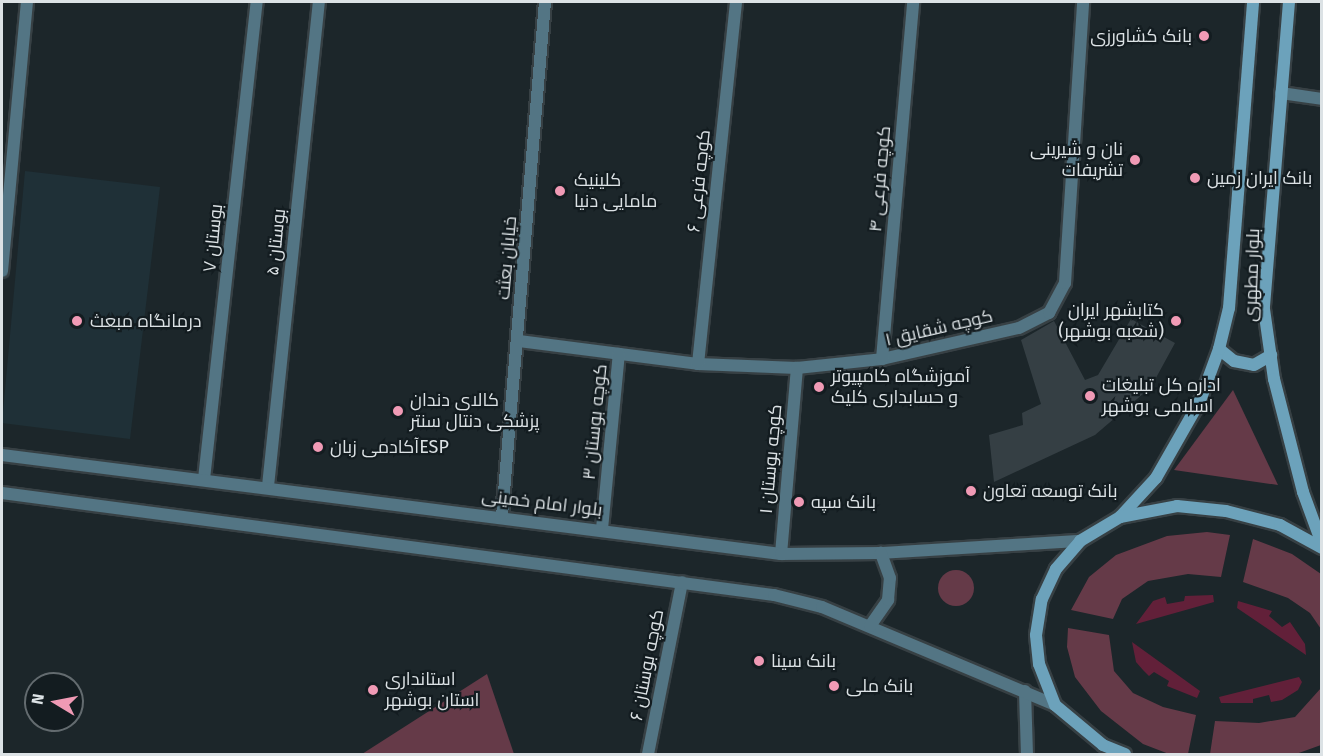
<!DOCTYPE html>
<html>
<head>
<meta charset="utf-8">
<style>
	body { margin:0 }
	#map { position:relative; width:1323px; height:756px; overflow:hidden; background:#1c262a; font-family:"Fira Sans",Cairo,sans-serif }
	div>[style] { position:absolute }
	.built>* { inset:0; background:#1f3037 }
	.green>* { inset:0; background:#653a48 }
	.round { border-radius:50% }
	.water>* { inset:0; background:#622039 }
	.building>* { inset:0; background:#353f44 }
	.roads { filter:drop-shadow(2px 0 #374044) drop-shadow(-2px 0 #374044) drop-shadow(0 2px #374044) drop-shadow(0 -2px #374044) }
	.minor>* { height:12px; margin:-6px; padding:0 6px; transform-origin:6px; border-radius:6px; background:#537584 }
	.tertiary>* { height:12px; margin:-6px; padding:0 6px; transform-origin:6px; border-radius:6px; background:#537584 }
	.secondary>* { height:12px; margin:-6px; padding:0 6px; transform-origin:6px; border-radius:6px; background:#6ca2bb }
	.dots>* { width:16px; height:16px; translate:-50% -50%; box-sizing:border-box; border:3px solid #131c20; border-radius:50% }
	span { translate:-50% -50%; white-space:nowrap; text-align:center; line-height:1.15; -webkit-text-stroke:4.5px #131c20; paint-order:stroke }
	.poi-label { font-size:18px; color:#dce2e5 }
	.right { translate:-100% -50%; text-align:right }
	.left { translate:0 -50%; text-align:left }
	.street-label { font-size:18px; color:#dce2e5 }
	.frame { position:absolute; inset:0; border:3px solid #dce2e5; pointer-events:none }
	.north { position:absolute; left:24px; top:672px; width:60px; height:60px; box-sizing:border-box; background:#131c20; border:2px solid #636b6f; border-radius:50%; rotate:280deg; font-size:16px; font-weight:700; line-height:24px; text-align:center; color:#dce2e5 }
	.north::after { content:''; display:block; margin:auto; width:21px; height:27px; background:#f09ab5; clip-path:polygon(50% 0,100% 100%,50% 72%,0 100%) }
</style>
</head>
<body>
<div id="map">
	<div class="built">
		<i style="clip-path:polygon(25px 171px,160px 187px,130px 439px,2px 423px)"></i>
	</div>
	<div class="green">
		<i style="clip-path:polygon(1233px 390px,1278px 485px,1174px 470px)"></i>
		<i style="clip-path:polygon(1207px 532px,1230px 535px,1221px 577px,1188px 574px,1148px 581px,1122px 599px,1113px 619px,1071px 610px,1089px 577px,1116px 555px,1167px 536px)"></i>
		<i style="clip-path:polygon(1253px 539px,1292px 554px,1321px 574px,1321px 629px,1310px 613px,1288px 598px,1243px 582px)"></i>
		<i class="round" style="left:938px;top:570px;width:36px;height:36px"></i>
		<i style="clip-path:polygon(1068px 628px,1109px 635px,1114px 671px,1133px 693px,1163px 707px,1196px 715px,1188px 754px,1169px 754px,1143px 744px,1101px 711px,1075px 677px,1067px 647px)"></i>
		<i style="clip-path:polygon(487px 674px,514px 754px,362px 754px)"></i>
		<i style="clip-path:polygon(1321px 688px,1321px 745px,1296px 754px,1210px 754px,1215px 721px,1259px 723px,1295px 717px)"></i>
	</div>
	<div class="water">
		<i style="clip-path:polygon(1213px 595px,1214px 602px,1136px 624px,1153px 601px,1165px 597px,1167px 604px,1184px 601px,1185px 596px)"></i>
		<i style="clip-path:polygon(1238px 601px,1272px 611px,1269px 616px,1282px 627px,1290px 622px,1305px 644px,1306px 655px,1237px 608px)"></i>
		<i style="clip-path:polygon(1132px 642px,1200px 691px,1197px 698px,1167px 686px,1169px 681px,1154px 672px,1149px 676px,1143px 670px,1136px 662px)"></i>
		<i style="clip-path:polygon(1299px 677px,1302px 682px,1298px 690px,1282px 700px,1271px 702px,1269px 695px,1253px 699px,1253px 703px,1221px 703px,1219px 697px)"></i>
	</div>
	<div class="building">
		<i style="clip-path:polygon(1131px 319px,1175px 343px,1151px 387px,1095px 435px,994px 482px,989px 435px,1023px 425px,1022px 413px,1041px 404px,1021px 340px,1054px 321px,1085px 380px,1098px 375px)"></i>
	</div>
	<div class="roads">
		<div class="minor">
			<i style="left:1281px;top:93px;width:41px;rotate:8.3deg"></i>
			<i style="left:2px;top:271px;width:270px;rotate:-84.7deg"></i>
			<i style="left:519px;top:341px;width:180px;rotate:7.3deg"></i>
			<i style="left:698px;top:364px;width:99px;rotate:2.3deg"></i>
			<i style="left:797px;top:368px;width:85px;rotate:-6deg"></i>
			<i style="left:882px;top:359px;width:140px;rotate:-12.8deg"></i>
			<i style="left:1019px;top:328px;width:34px;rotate:-27deg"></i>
			<i style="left:1049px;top:313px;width:34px;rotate:-62deg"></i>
			<i style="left:1065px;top:283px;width:282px;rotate:-86.3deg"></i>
			<i style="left:882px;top:359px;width:358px;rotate:-85deg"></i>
			<i style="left:698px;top:364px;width:364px;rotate:-84deg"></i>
			<i style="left:204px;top:479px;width:480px;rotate:-83.7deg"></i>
			<i style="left:268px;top:486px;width:487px;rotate:-84deg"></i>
			<i style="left:602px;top:529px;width:176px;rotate:-84.5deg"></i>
			<i style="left:781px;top:554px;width:187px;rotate:-85.1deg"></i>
			<i style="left:1025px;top:691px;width:63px;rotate:88.2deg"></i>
			<i style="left:648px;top:754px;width:175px;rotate:-78.8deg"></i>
		</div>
		<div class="tertiary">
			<i style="left:2px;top:455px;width:785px;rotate:7.24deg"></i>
			<i style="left:781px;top:554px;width:100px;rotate:-0.6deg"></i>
			<i style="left:881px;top:553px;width:199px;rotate:-3.5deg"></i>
			<i style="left:2px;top:493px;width:779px;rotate:7.53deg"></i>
			<i style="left:774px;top:595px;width:49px;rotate:14deg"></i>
			<i style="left:822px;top:607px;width:253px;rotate:22.8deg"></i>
			<i style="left:502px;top:516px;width:516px;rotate:-85.22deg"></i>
			<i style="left:870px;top:626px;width:32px;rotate:-55deg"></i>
			<i style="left:888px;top:600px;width:22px;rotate:-85deg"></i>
			<i style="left:890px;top:578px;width:27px;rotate:-110deg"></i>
		</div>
		<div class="secondary">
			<i style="left:1289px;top:2px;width:308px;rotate:94.7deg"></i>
			<i style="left:1264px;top:309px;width:71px;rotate:81.9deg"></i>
			<i style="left:1274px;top:379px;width:117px;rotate:75.6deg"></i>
			<i style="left:1303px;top:492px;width:55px;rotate:69.9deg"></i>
			<i style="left:1219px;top:349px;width:19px;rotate:39deg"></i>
			<i style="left:1234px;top:361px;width:20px;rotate:11deg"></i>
			<i style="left:1254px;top:365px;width:20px;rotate:-30deg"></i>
			<i style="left:1120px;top:517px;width:53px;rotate:-47.3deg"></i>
			<i style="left:1156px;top:478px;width:89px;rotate:-60.3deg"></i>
			<i style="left:1200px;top:401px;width:55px;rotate:-69.9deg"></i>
			<i style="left:1219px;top:349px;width:42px;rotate:-76.3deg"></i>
			<i style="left:1229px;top:308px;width:307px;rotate:-85.5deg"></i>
			<i style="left:1125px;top:754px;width:24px;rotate:-158deg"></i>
			<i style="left:1103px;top:745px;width:62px;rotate:-140.2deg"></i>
			<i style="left:1055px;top:705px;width:44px;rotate:-111.3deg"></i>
			<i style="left:1039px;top:664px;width:29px;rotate:-96deg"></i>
			<i style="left:1036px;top:635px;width:36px;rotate:-81deg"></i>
			<i style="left:1042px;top:599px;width:33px;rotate:-65deg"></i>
			<i style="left:1056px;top:569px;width:37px;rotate:-49deg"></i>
			<i style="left:1080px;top:541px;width:47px;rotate:-31deg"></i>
			<i style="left:1120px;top:517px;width:58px;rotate:-10.9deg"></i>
			<i style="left:1177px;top:506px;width:49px;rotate:5.8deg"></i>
			<i style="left:1226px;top:511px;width:56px;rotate:14.5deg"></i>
			<i style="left:1280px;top:525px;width:48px;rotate:28.7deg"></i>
		</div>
	</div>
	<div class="dots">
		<i style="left:1204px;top:36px;background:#f09ab5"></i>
		<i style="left:1135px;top:160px;background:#f09ab5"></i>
		<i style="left:1195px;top:178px;background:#f09ab5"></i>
		<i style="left:560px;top:191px;background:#f09ab5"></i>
		<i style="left:77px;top:321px;background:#f09ab5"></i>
		<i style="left:1176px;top:321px;background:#f09ab5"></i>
		<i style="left:819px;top:387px;background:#f09ab5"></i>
		<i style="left:1090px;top:396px;background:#f09ab5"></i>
		<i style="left:398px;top:411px;background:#f09ab5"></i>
		<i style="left:318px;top:447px;background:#f09ab5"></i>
		<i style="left:971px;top:491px;background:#f09ab5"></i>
		<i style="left:799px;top:502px;background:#f09ab5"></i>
		<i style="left:759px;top:661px;background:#f09ab5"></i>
		<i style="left:834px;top:686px;background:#f09ab5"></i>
		<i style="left:373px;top:690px;background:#f09ab5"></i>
	</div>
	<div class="poi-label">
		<span class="right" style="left:1192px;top:36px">بانک کشاورزی</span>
		<span class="right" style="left:1123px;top:160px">نان و شیرینی<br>تشریفات</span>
		<span class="left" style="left:1207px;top:178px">بانک ایران زمین</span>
		<span class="left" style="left:574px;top:191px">کلینیک<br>مامایی دنیا</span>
		<span class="right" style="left:1164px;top:321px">کتابشهر ایران<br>(شعبه بوشهر)</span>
		<span class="left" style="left:90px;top:321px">درمانگاه مبعث</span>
		<span class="left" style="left:831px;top:387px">آموزشگاه کامپیوتر<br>و حسابداری کلیک</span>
		<span class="left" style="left:1102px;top:396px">اداره کل تبلیغات<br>اسلامی بوشهر</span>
		<span class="left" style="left:410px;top:411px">کالای دندان<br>پزشکی دنتال سنتر</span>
		<span class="left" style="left:330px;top:447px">آکادمی زبانESP</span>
		<span class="left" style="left:983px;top:491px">بانک توسعه تعاون</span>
		<span class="left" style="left:811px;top:502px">بانک سپه</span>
		<span class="left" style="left:771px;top:661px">بانک سینا</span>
		<span class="left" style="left:385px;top:690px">استانداری<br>استان بوشهر</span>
		<span class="left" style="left:846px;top:686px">بانک ملی</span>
	</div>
	<div class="street-label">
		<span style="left:880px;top:179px;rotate:-85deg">کوچه فرعی ۴</span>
		<span style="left:699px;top:181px;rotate:-84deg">کوچه فرعی ۶</span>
		<span style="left:213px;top:238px;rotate:-84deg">بوستان ۷</span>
		<span style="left:276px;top:242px;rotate:-84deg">بوستان ۵</span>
		<span style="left:507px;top:258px;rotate:-85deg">خیابان بعثت</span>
		<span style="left:1252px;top:275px;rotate:-88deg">بلوار مطهری</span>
		<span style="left:939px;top:328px;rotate:-13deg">کوچه شقایق ۱</span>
		<span style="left:595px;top:422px;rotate:-84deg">کوچه بوستان ۳</span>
		<span style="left:771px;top:459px;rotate:-85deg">کوچه بوستان ۱</span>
		<span style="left:542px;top:503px;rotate:7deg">بلوار امام خمینی</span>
		<span style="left:647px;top:665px;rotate:-79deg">کوچه بوستان ۶</span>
	</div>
	<div class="frame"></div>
	<div class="north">N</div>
</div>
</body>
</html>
